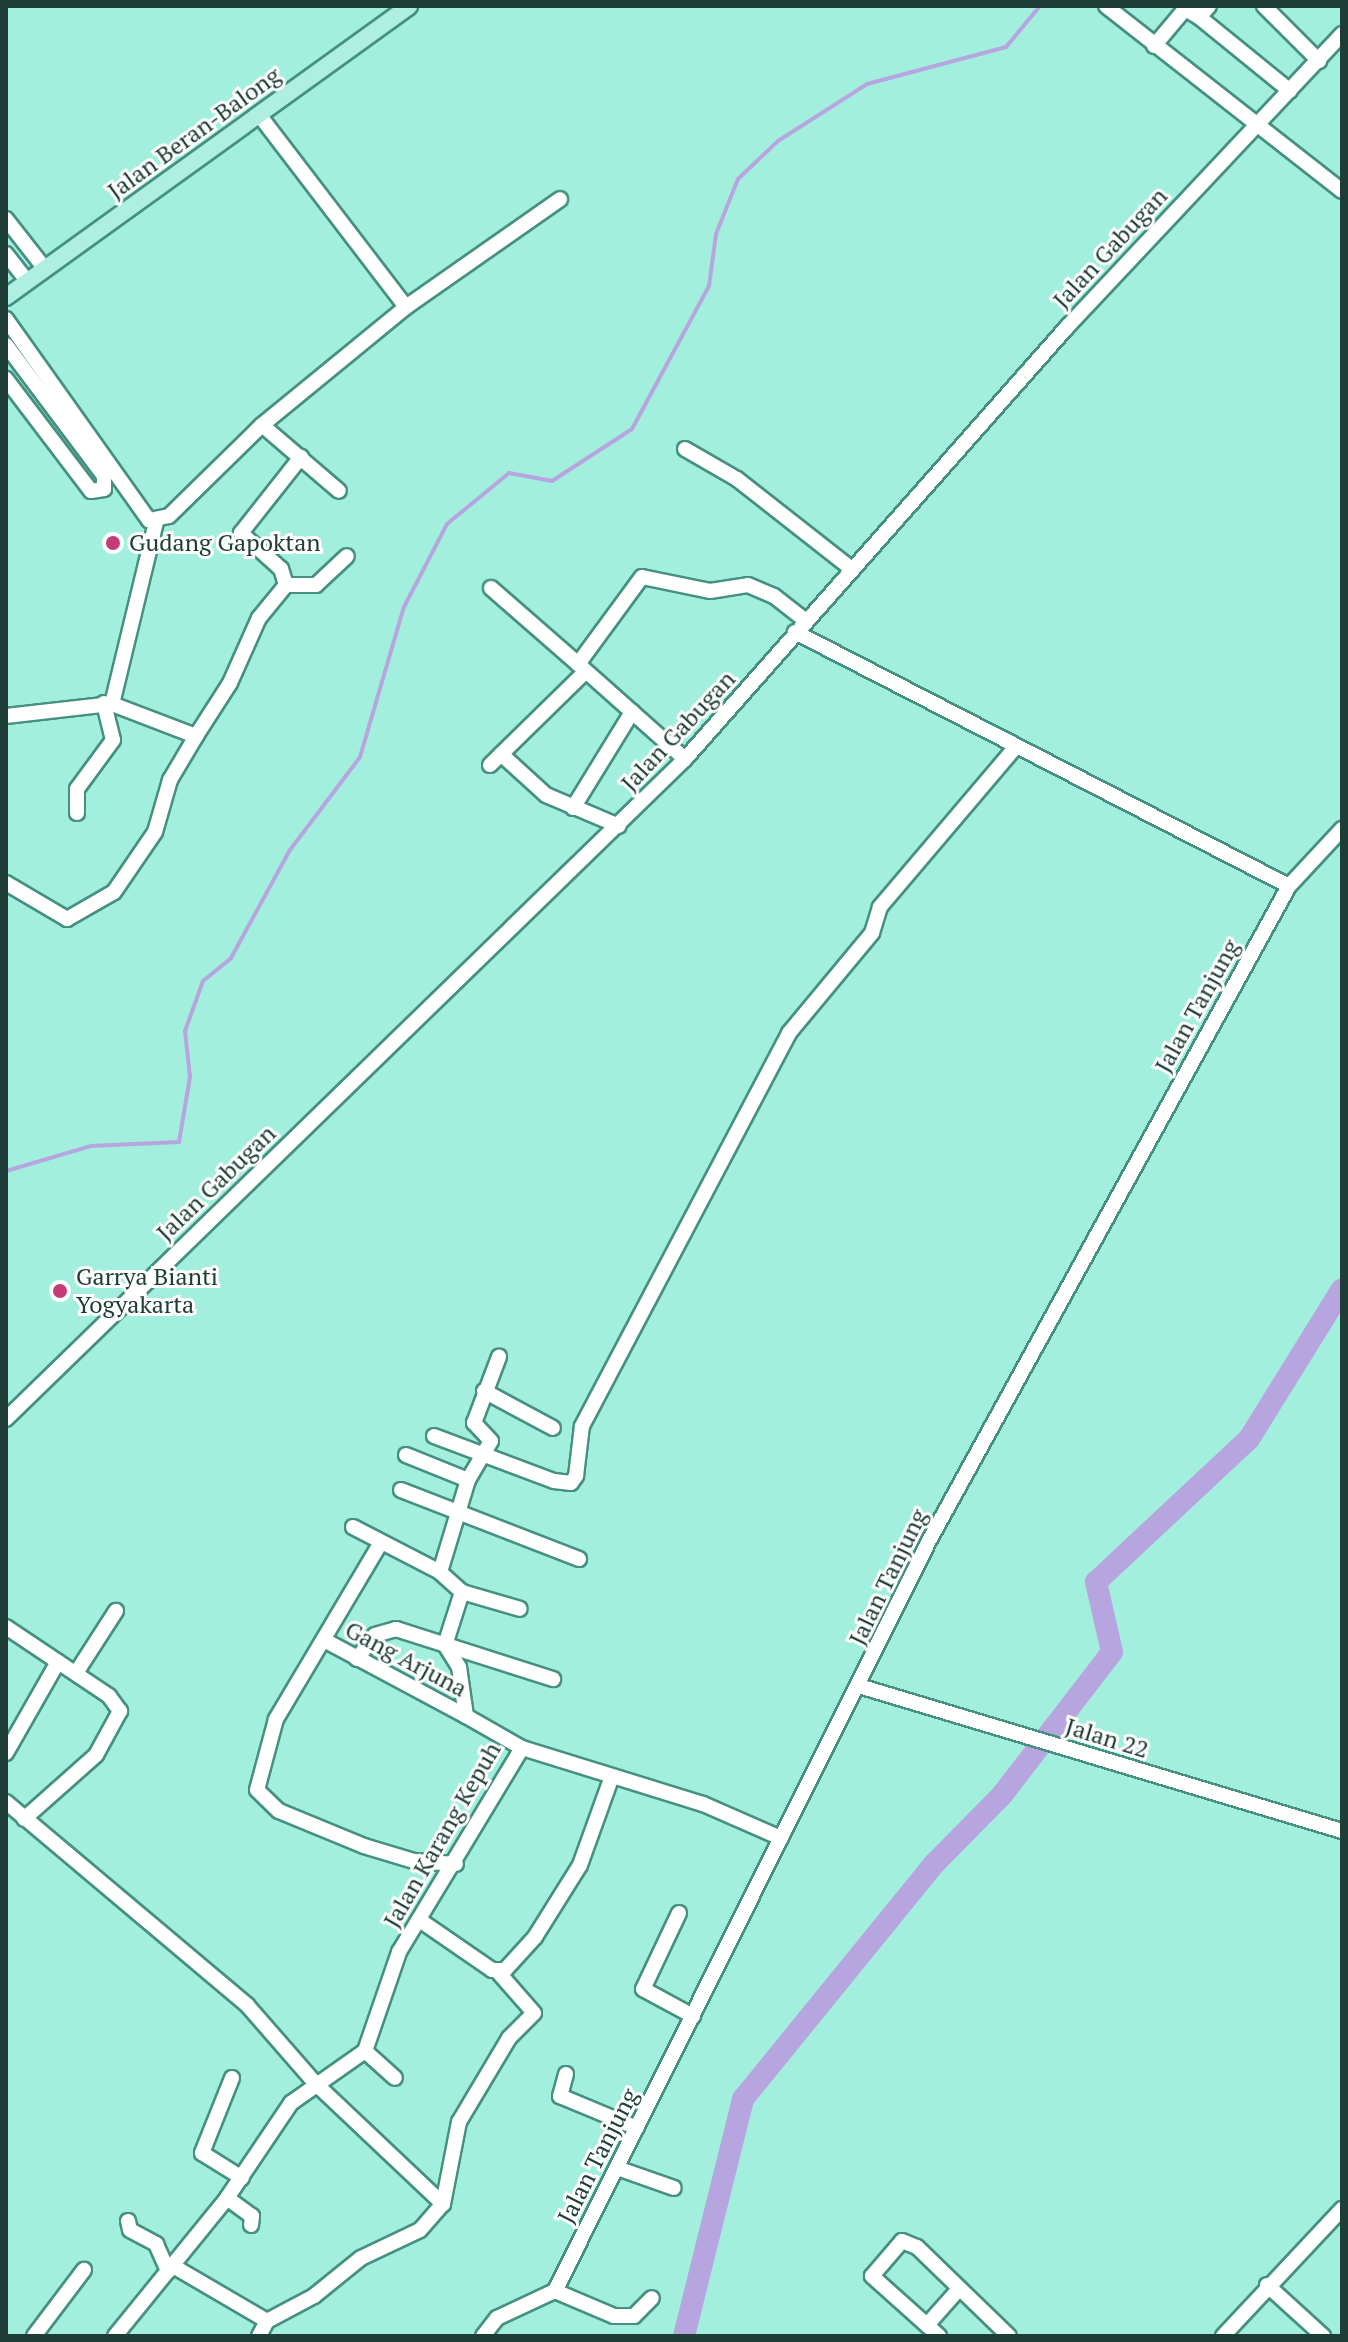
<!DOCTYPE html>
<html>
<head>
<meta charset="utf-8">
<style>
	body { margin:0 }
	#map { position:relative; width:1348px; height:2342px; overflow:hidden; background:#a3efde; font-family:"PT Serif",serif }
	div>[style] { position:absolute }
	.stream>* { height:4px; margin:-2px; padding:0 2px; transform-origin:2px; border-radius:2px; background:#b7a5df }
	.river>* { height:22px; margin:-11px; padding:0 11px; transform-origin:11px; border-radius:11px; background:#b7a5df }
	.roads { filter:drop-shadow(2px 0 #459081) drop-shadow(-2px 0 #459081) drop-shadow(0 2px #459081) drop-shadow(0 -2px #459081) }
	.minor>* { height:14px; margin:-7px; padding:0 7px; transform-origin:7px; border-radius:7px; background:#fff }
	.major>* { height:16px; margin:-8px; padding:0 8px; transform-origin:8px; border-radius:8px; background:#afefe2 }
	.dots>* { width:22px; height:22px; translate:-50% -50%; box-sizing:border-box; border:4px solid #fefefe; border-radius:50% }
	span { translate:-50% -50%; white-space:nowrap; text-align:center; line-height:1.15; -webkit-text-stroke:6px #fefefe; paint-order:stroke }
	.street-label { font-size:24px; color:#1e3d36 }
	.poi-label { font-size:24px; color:#1e3d36 }
	.left { translate:0 -50%; text-align:left }
	.frame { position:absolute; inset:0; border:8px solid #1e3d36; pointer-events:none }
</style>
</head>
<body>
<div id="map">
	<div class="stream">
		<i style="left:6px;top:1171px;width:89px;rotate:-16.4deg"></i>
		<i style="left:91px;top:1146px;width:88px;rotate:-2.6deg"></i>
		<i style="left:179px;top:1142px;width:66px;rotate:-80.4deg"></i>
		<i style="left:190px;top:1077px;width:46px;rotate:-96.2deg"></i>
		<i style="left:185px;top:1031px;width:53px;rotate:-70.2deg"></i>
		<i style="left:203px;top:981px;width:36px;rotate:-39deg"></i>
		<i style="left:231px;top:958px;width:123px;rotate:-61.4deg"></i>
		<i style="left:290px;top:850px;width:116px;rotate:-53deg"></i>
		<i style="left:360px;top:757px;width:156px;rotate:-73.7deg"></i>
		<i style="left:404px;top:607px;width:93px;rotate:-62.6deg"></i>
		<i style="left:447px;top:524px;width:80px;rotate:-39.4deg"></i>
		<i style="left:509px;top:473px;width:44px;rotate:10.5deg"></i>
		<i style="left:552px;top:481px;width:95px;rotate:-33deg"></i>
		<i style="left:632px;top:429px;width:162px;rotate:-61.7deg"></i>
		<i style="left:709px;top:286px;width:52px;rotate:-82.3deg"></i>
		<i style="left:716px;top:234px;width:59px;rotate:-68.2deg"></i>
		<i style="left:738px;top:179px;width:55px;rotate:-43.5deg"></i>
		<i style="left:778px;top:141px;width:106px;rotate:-32.6deg"></i>
		<i style="left:867px;top:84px;width:144px;rotate:-14.9deg"></i>
		<i style="left:1006px;top:47px;width:53px;rotate:-50.3deg"></i>
	</div>
	<div class="river">
		<i style="left:684px;top:2336px;width:244px;rotate:-76deg"></i>
		<i style="left:743px;top:2099px;width:304px;rotate:-50.9deg"></i>
		<i style="left:935px;top:1863px;width:95px;rotate:-45.4deg"></i>
		<i style="left:1002px;top:1795px;width:180px;rotate:-52.4deg"></i>
		<i style="left:1112px;top:1652px;width:72px;rotate:-102.9deg"></i>
		<i style="left:1096px;top:1582px;width:209px;rotate:-43.1deg"></i>
		<i style="left:1249px;top:1439px;width:176px;rotate:-58.2deg"></i>
	</div>
	<div class="roads">
		<div class="minor">
			<i style="left:1106px;top:6px;width:300px;rotate:38.1deg"></i>
			<i style="left:1209px;top:6px;width:15px;rotate:132deg"></i>
			<i style="left:1199px;top:17px;width:117px;rotate:39.1deg"></i>
			<i style="left:1264px;top:6px;width:78px;rotate:45deg"></i>
			<i style="left:1154px;top:46px;width:48px;rotate:-50deg"></i>
			<i style="left:1185px;top:9px;width:16px;rotate:30deg"></i>
			<i style="left:260px;top:116px;width:240px;rotate:52.6deg"></i>
			<i style="left:406px;top:307px;width:188px;rotate:-35deg"></i>
			<i style="left:6px;top:219px;width:63px;rotate:52deg"></i>
			<i style="left:6px;top:254px;width:34px;rotate:52deg"></i>
			<i style="left:6px;top:319px;width:247px;rotate:54.6deg"></i>
			<i style="left:149px;top:520px;width:20px;rotate:-11deg"></i>
			<i style="left:169px;top:516px;width:130px;rotate:-44.4deg"></i>
			<i style="left:262px;top:425px;width:101px;rotate:40.6deg"></i>
			<i style="left:6px;top:345px;width:164px;rotate:53.2deg"></i>
			<i style="left:104px;top:476px;width:13px;rotate:90deg"></i>
			<i style="left:104px;top:489px;width:13px;rotate:171deg"></i>
			<i style="left:91px;top:491px;width:141px;rotate:-127.2deg"></i>
			<i style="left:262px;top:425px;width:186px;rotate:-39.3deg"></i>
			<i style="left:685px;top:449px;width:60px;rotate:30deg"></i>
			<i style="left:737px;top:479px;width:147px;rotate:38.1deg"></i>
			<i style="left:286px;top:585px;width:30px"></i>
			<i style="left:316px;top:585px;width:42px;rotate:-43.1deg"></i>
			<i style="left:491px;top:588px;width:116px;rotate:41.1deg"></i>
			<i style="left:795px;top:632px;width:555px;rotate:27.21deg"></i>
			<i style="left:112px;top:704px;width:187px;rotate:-76.4deg"></i>
			<i style="left:6px;top:716px;width:107px;rotate:-6.5deg"></i>
			<i style="left:112px;top:704px;width:90px;rotate:20.9deg"></i>
			<i style="left:196px;top:736px;width:63px;rotate:-57.3deg"></i>
			<i style="left:230px;top:683px;width:71px;rotate:-66deg"></i>
			<i style="left:259px;top:618px;width:43px;rotate:-50.7deg"></i>
			<i style="left:286px;top:585px;width:17px;rotate:-107deg"></i>
			<i style="left:281px;top:569px;width:54px;rotate:-138deg"></i>
			<i style="left:241px;top:533px;width:97px;rotate:-51.7deg"></i>
			<i style="left:501px;top:754px;width:61px;rotate:42.3deg"></i>
			<i style="left:546px;top:795px;width:79px;rotate:23deg"></i>
			<i style="left:685px;top:759px;width:143px;rotate:-138.4deg"></i>
			<i style="left:578px;top:664px;width:108px;rotate:-53.7deg"></i>
			<i style="left:642px;top:577px;width:69px;rotate:11.6deg"></i>
			<i style="left:710px;top:591px;width:38px;rotate:-9deg"></i>
			<i style="left:748px;top:585px;width:28px;rotate:23deg"></i>
			<i style="left:774px;top:596px;width:41px;rotate:38deg"></i>
			<i style="left:490px;top:765px;width:133px;rotate:-44.4deg"></i>
			<i style="left:573px;top:808px;width:113px;rotate:-58.4deg"></i>
			<i style="left:77px;top:813px;width:24px;rotate:-90deg"></i>
			<i style="left:77px;top:789px;width:61px;rotate:-53.7deg"></i>
			<i style="left:113px;top:740px;width:38px;rotate:-104deg"></i>
			<i style="left:6px;top:883px;width:71px;rotate:30.5deg"></i>
			<i style="left:67px;top:919px;width:54px;rotate:-29.9deg"></i>
			<i style="left:114px;top:892px;width:73px;rotate:-55.7deg"></i>
			<i style="left:155px;top:832px;width:54px;rotate:-73.9deg"></i>
			<i style="left:170px;top:780px;width:51px;rotate:-59.4deg"></i>
			<i style="left:484px;top:1391px;width:78px;rotate:28.2deg"></i>
			<i style="left:6px;top:1419px;width:947px;rotate:-44.19deg"></i>
			<i style="left:685px;top:759px;width:577px;rotate:-48.51deg"></i>
			<i style="left:1067px;top:327px;width:402px;rotate:-46.8deg"></i>
			<i style="left:434px;top:1436px;width:128px;rotate:20.6deg"></i>
			<i style="left:554px;top:1481px;width:17px;rotate:7deg"></i>
			<i style="left:571px;top:1483px;width:9px;rotate:-54deg"></i>
			<i style="left:576px;top:1476px;width:50px;rotate:-83.2deg"></i>
			<i style="left:582px;top:1426px;width:444px;rotate:-62.2deg"></i>
			<i style="left:789px;top:1033px;width:130px;rotate:-50.3deg"></i>
			<i style="left:872px;top:933px;width:27px;rotate:-73deg"></i>
			<i style="left:880px;top:907px;width:209px;rotate:-49.7deg"></i>
			<i style="left:406px;top:1455px;width:67px;rotate:22deg"></i>
			<i style="left:401px;top:1490px;width:191px;rotate:21.2deg"></i>
			<i style="left:353px;top:1527px;width:98px;rotate:27.3deg"></i>
			<i style="left:380px;top:1544px;width:204px;rotate:120.7deg"></i>
			<i style="left:276px;top:1719px;width:73px;rotate:105deg"></i>
			<i style="left:257px;top:1790px;width:30px;rotate:44deg"></i>
			<i style="left:279px;top:1811px;width:92px;rotate:22.4deg"></i>
			<i style="left:364px;top:1846px;width:52px;rotate:16.7deg"></i>
			<i style="left:414px;top:1861px;width:42px;rotate:4.1deg"></i>
			<i style="left:462px;top:1592px;width:60px;rotate:16.3deg"></i>
			<i style="left:6px;top:1627px;width:124px;rotate:33.8deg"></i>
			<i style="left:109px;top:1696px;width:19px;rotate:54deg"></i>
			<i style="left:120px;top:1711px;width:50px;rotate:118.6deg"></i>
			<i style="left:96px;top:1755px;width:96px;rotate:138.4deg"></i>
			<i style="left:326px;top:1641px;width:159px;rotate:28.2deg"></i>
			<i style="left:357px;top:1659px;width:30px;rotate:-53deg"></i>
			<i style="left:375px;top:1635px;width:22px;rotate:-16deg"></i>
			<i style="left:396px;top:1629px;width:165px;rotate:17.7deg"></i>
			<i style="left:76px;top:1673px;width:74px;rotate:-57.2deg"></i>
			<i style="left:859px;top:1686px;width:504px;rotate:16.71deg"></i>
			<i style="left:522px;top:1748px;width:189px;rotate:17.2deg"></i>
			<i style="left:703px;top:1804px;width:85px;rotate:23.6deg"></i>
			<i style="left:6px;top:1753px;width:105px;rotate:-60.3deg"></i>
			<i style="left:6px;top:1802px;width:315px;rotate:40.1deg"></i>
			<i style="left:247px;top:2005px;width:105px;rotate:48.9deg"></i>
			<i style="left:316px;top:2084px;width:175px;rotate:43.4deg"></i>
			<i style="left:679px;top:1913px;width:84px;rotate:115.3deg"></i>
			<i style="left:643px;top:1989px;width:57px;rotate:28.4deg"></i>
			<i style="left:421px;top:1921px;width:86px;rotate:34.6deg"></i>
			<i style="left:492px;top:1970px;width:13px"></i>
			<i style="left:505px;top:1970px;width:45px;rotate:-47.7deg"></i>
			<i style="left:535px;top:1937px;width:85px;rotate:-58deg"></i>
			<i style="left:580px;top:1865px;width:91px;rotate:-70.2deg"></i>
			<i style="left:365px;top:2051px;width:40px;rotate:42deg"></i>
			<i style="left:566px;top:2074px;width:23px;rotate:105deg"></i>
			<i style="left:560px;top:2096px;width:83px;rotate:22.6deg"></i>
			<i style="left:232px;top:2078px;width:81px;rotate:111.8deg"></i>
			<i style="left:202px;top:2153px;width:47px;rotate:32deg"></i>
			<i style="left:617px;top:2168px;width:60px;rotate:19.3deg"></i>
			<i style="left:227px;top:2198px;width:31px;rotate:36deg"></i>
			<i style="left:252px;top:2216px;width:9px;rotate:96deg"></i>
			<i style="left:128px;top:2221px;width:9px;rotate:77deg"></i>
			<i style="left:130px;top:2230px;width:30px;rotate:28deg"></i>
			<i style="left:156px;top:2244px;width:30px;rotate:66deg"></i>
			<i style="left:173px;top:2266px;width:109px;rotate:30.3deg"></i>
			<i style="left:1267px;top:2285px;width:76px;rotate:42.3deg"></i>
			<i style="left:555px;top:2291px;width:64px;rotate:23deg"></i>
			<i style="left:614px;top:2316px;width:20px"></i>
			<i style="left:634px;top:2316px;width:25px;rotate:-45deg"></i>
			<i style="left:927px;top:2325px;width:48px;rotate:-48.4deg"></i>
			<i style="left:34px;top:2336px;width:83px;rotate:-52.9deg"></i>
			<i style="left:115px;top:2336px;width:178px;rotate:-50.9deg"></i>
			<i style="left:227px;top:2198px;width:115px;rotate:-56deg"></i>
			<i style="left:291px;top:2103px;width:90px;rotate:-35.1deg"></i>
			<i style="left:365px;top:2051px;width:105px;rotate:-71deg"></i>
			<i style="left:399px;top:1952px;width:238px;rotate:-58.9deg"></i>
			<i style="left:522px;top:1748px;width:64px;rotate:-150.3deg"></i>
			<i style="left:466px;top:1716px;width:49px;rotate:-98.1deg"></i>
			<i style="left:459px;top:1667px;width:26px;rotate:-122deg"></i>
			<i style="left:445px;top:1645px;width:56px;rotate:-72.2deg"></i>
			<i style="left:462px;top:1592px;width:30px;rotate:-138deg"></i>
			<i style="left:440px;top:1572px;width:96px;rotate:-73.1deg"></i>
			<i style="left:468px;top:1480px;width:45px;rotate:-59.5deg"></i>
			<i style="left:491px;top:1441px;width:25px;rotate:-133deg"></i>
			<i style="left:474px;top:1423px;width:71px;rotate:-69.3deg"></i>
			<i style="left:259px;top:2336px;width:17px;rotate:-62deg"></i>
			<i style="left:267px;top:2321px;width:53px;rotate:-28deg"></i>
			<i style="left:314px;top:2296px;width:60px;rotate:-39deg"></i>
			<i style="left:361px;top:2258px;width:65px;rotate:-25.4deg"></i>
			<i style="left:420px;top:2230px;width:35px;rotate:-49deg"></i>
			<i style="left:443px;top:2204px;width:84px;rotate:-79deg"></i>
			<i style="left:459px;top:2122px;width:98px;rotate:-59.2deg"></i>
			<i style="left:509px;top:2038px;width:35px;rotate:-45deg"></i>
			<i style="left:534px;top:2013px;width:53px;rotate:-131.2deg"></i>
			<i style="left:483px;top:2336px;width:23px;rotate:-52deg"></i>
			<i style="left:497px;top:2318px;width:64px;rotate:-25deg"></i>
			<i style="left:555px;top:2291px;width:840px;rotate:-63.5deg"></i>
			<i style="left:930px;top:1539px;width:745px;rotate:-61.2deg"></i>
			<i style="left:1289px;top:886px;width:78px;rotate:-47.1deg"></i>
			<i style="left:939px;top:2336px;width:90px;rotate:-138.2deg"></i>
			<i style="left:872px;top:2276px;width:46px;rotate:-49.4deg"></i>
			<i style="left:902px;top:2241px;width:16px;rotate:22deg"></i>
			<i style="left:917px;top:2247px;width:128px;rotate:44.1deg"></i>
			<i style="left:1223px;top:2336px;width:174px;rotate:-46.9deg"></i>
		</div>
		<div class="major">
			<i style="left:6px;top:297px;width:497px;rotate:-35.8deg"></i>
		</div>
	</div>
	<div class="dots">
		<i style="left:113px;top:543px;background:#c43b76"></i>
		<i style="left:60px;top:1291px;background:#c43b76"></i>
	</div>
	<div class="street-label">
		<span style="left:194px;top:133px;rotate:-36deg">Jalan Beran-Balong</span>
		<span style="left:1110px;top:248px;rotate:-47deg">Jalan Gabugan</span>
		<span style="left:678px;top:731px;rotate:-47deg">Jalan Gabugan</span>
		<span style="left:1197px;top:1006px;rotate:-61deg">Jalan Tanjung</span>
		<span style="left:216px;top:1183px;rotate:-44deg">Jalan Gabugan</span>
		<span style="left:888px;top:1577px;rotate:-64deg">Jalan Tanjung</span>
		<span style="left:406px;top:1659px;rotate:28deg">Gang Arjuna</span>
		<span style="left:1107px;top:1738px;rotate:17deg">Jalan 22</span>
		<span style="left:442px;top:1835px;rotate:-60deg">Jalan Karang Kepuh</span>
		<span style="left:598px;top:2156px;rotate:-63deg">Jalan Tanjung</span>
	</div>
	<div class="poi-label">
		<span class="left" style="left:129px;top:543px">Gudang Gapoktan</span>
		<span class="left" style="left:76px;top:1291px">Garrya Bianti<br>Yogyakarta</span>
	</div>
	<div class="frame"></div>
</div>
</body>
</html>
